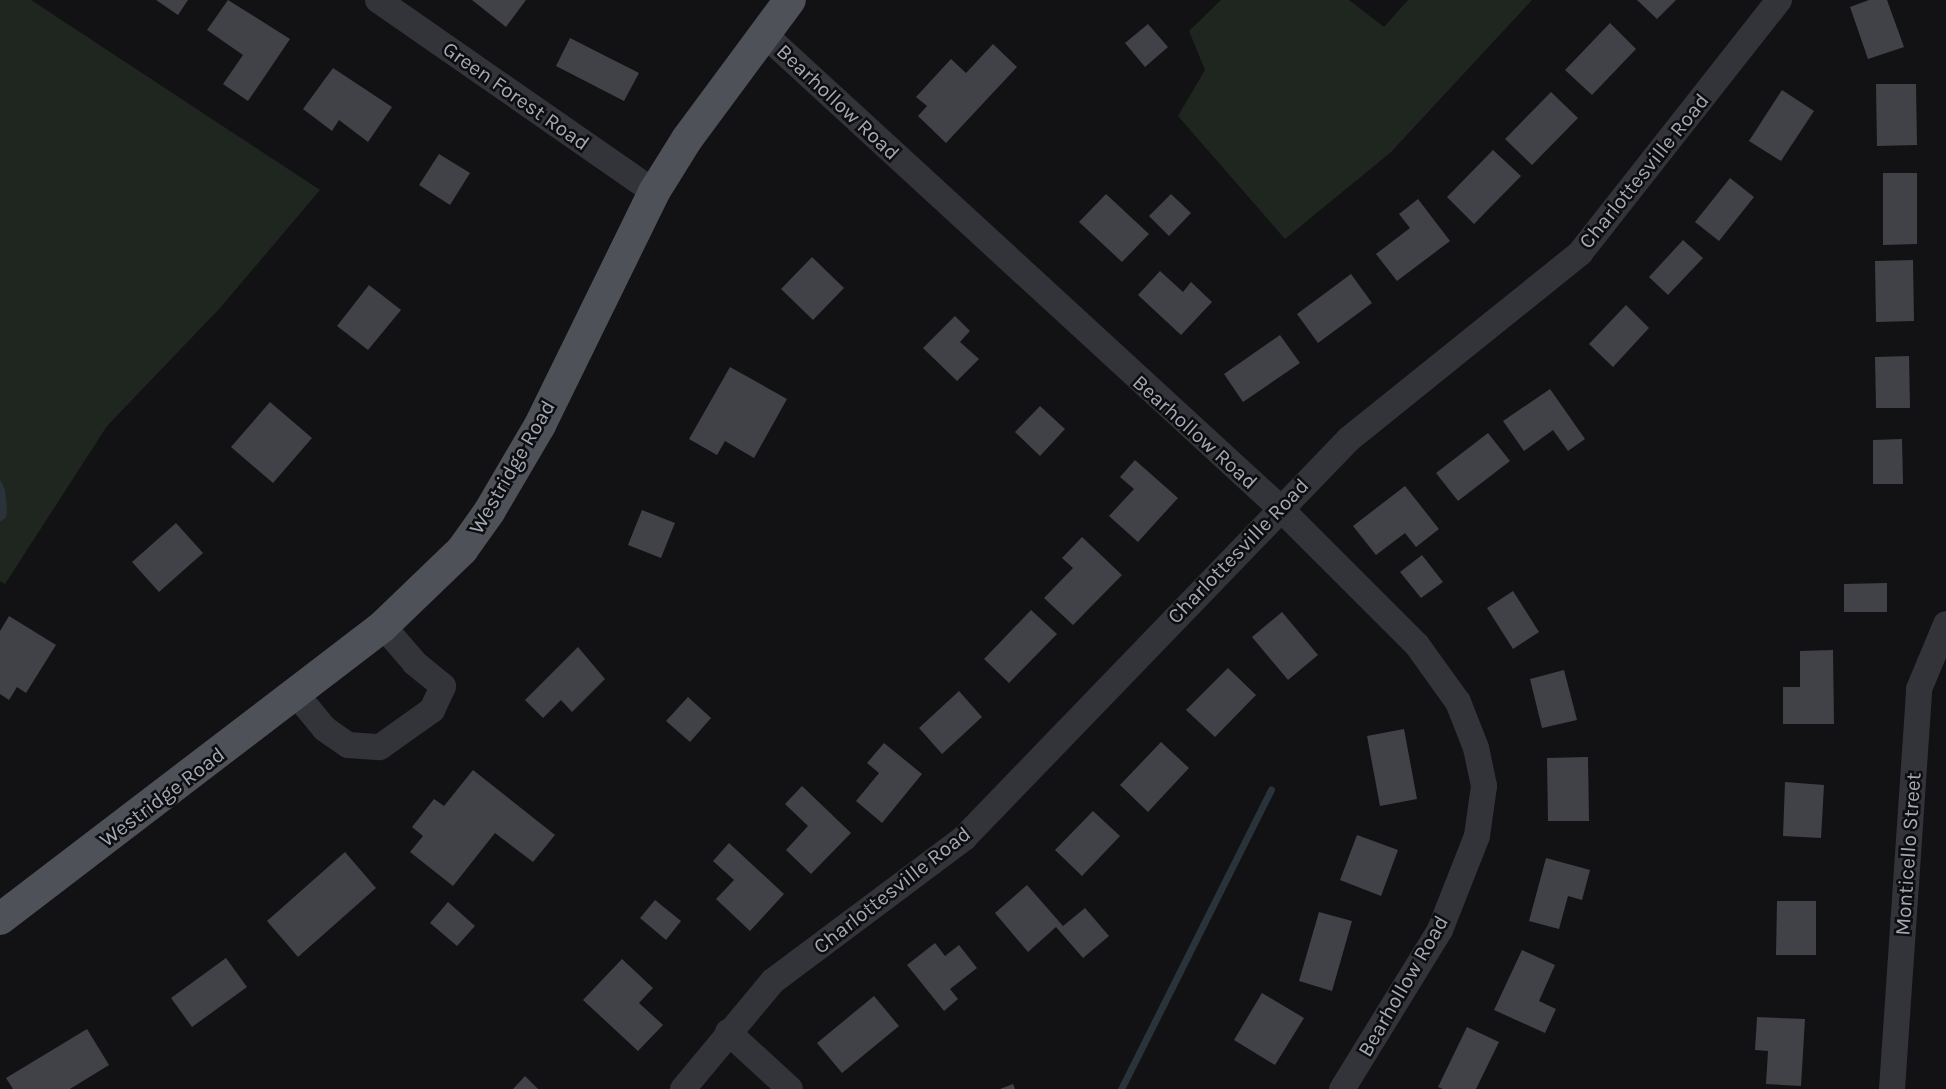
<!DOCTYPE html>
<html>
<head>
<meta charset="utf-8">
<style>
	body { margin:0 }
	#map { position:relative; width:1946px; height:1089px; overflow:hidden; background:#121214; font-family:Karla,sans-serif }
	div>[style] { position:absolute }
	.green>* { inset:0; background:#1e261f }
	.water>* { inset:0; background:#2a3339 }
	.stream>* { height:7px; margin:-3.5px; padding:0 3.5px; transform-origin:3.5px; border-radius:3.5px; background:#2a3339 }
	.building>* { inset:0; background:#414247 }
	.minor>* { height:26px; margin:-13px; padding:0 13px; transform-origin:13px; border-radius:13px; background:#333439 }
	.major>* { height:32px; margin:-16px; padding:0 16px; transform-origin:16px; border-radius:16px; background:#4f5158 }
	span { translate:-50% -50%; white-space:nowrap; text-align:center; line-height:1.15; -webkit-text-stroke:5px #0d0d0f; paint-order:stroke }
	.street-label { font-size:21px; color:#a3a9b5 }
</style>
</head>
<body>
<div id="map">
	<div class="green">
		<i style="clip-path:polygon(0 0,31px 0,320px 190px,220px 308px,107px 426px,5px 584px,0 581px,0 522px,6px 518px,5px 489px,0 479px)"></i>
		<i style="clip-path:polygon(1221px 0,1349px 0,1384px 27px,1408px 0,1532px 0,1391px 152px,1285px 239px,1178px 116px,1205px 70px,1189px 31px)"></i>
	</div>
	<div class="water">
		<i style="clip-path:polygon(0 479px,5px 489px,7px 510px,6px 518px,0 522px)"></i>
	</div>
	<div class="stream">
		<i style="left:1121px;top:1089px;width:335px;rotate:-63.4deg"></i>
	</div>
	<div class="building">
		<i style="clip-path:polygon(156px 0,188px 0,178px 15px)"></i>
		<i style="clip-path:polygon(228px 0,290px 39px,248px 101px,223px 84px,243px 55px,207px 30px)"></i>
		<i style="clip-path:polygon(472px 0,526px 0,506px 27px)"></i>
		<i style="clip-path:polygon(1637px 0,1676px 0,1657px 19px)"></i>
		<i style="clip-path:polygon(1869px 0,1887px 0,1904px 47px,1868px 59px,1850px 7px)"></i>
		<i style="clip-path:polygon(1610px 23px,1636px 49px,1592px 95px,1565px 70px)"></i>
		<i style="clip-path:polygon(1148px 24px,1168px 47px,1145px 67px,1125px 43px)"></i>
		<i style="clip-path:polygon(570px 38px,639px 73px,624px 101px,556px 66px)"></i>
		<i style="clip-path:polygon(993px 44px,1017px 67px,946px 143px,918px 116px,927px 106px,916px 97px,951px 59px,966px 73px)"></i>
		<i style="clip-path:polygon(333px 68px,392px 107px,368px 142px,339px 120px,332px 131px,303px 109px)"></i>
		<i style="clip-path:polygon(1876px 84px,1916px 84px,1917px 145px,1877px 146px)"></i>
		<i style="clip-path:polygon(1782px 90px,1814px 111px,1781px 161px,1749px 141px)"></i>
		<i style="clip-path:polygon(1551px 92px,1578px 118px,1532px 165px,1505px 139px)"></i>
		<i style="clip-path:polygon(1493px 150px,1521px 176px,1474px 224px,1447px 197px)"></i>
		<i style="clip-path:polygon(439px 154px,470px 173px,450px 205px,419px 185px)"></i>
		<i style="clip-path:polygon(1883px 173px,1917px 173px,1917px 244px,1883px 245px)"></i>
		<i style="clip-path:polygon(1730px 178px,1754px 197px,1719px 241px,1695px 222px)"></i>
		<i style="clip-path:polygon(1106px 194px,1149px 234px,1122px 262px,1079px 222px)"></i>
		<i style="clip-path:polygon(1171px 194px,1191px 213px,1169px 236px,1149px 216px)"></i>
		<i style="clip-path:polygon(1418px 199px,1450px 241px,1397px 281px,1376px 254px,1410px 228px,1399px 214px)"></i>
		<i style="clip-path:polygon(1683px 240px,1703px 258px,1668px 295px,1649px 277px)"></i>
		<i style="clip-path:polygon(812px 257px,844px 288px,813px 320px,781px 289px)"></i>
		<i style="clip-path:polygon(1913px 260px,1914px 321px,1876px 322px,1875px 261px)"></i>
		<i style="clip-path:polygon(1160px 271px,1183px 292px,1191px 282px,1212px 302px,1181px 335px,1138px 295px)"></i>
		<i style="clip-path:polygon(1351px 274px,1372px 303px,1318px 343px,1297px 314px)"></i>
		<i style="clip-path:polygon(369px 285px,401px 310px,368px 350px,337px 326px)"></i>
		<i style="clip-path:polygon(1626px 305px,1649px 328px,1613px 367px,1589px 344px)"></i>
		<i style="clip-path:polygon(955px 316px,970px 331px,960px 342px,979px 359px,957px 381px,923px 348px)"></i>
		<i style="clip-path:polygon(1280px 335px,1300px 363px,1243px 402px,1224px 374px)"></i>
		<i style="clip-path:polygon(1909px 356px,1910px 408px,1876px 408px,1875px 357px)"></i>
		<i style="clip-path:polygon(730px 367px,787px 399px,754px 458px,725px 441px,717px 455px,689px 439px)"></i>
		<i style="clip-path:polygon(1550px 389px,1585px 439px,1568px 451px,1553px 430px,1524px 451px,1503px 421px)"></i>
		<i style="clip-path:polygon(270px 402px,312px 438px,273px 483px,231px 447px)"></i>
		<i style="clip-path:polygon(1040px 406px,1065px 429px,1040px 456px,1015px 432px)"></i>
		<i style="clip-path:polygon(1488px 433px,1510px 461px,1458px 501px,1436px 473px)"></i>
		<i style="clip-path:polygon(1902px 439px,1903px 484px,1873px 484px,1873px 440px)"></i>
		<i style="clip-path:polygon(1135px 460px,1178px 498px,1138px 542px,1109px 516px,1134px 489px,1120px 477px)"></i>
		<i style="clip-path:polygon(1405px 486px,1439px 529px,1416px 547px,1405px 533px,1376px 555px,1353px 526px)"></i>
		<i style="clip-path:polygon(642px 510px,675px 523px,661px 558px,628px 545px)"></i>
		<i style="clip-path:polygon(176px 523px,203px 553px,159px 592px,132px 562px)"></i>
		<i style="clip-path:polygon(1082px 537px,1122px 575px,1073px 625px,1044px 598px,1073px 568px,1062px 558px)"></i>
		<i style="clip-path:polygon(1422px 555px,1443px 582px,1421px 598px,1400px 572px)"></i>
		<i style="clip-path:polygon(1887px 583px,1887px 612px,1844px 612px,1844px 584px)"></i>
		<i style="clip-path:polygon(1513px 591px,1539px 632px,1513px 649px,1487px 608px)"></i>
		<i style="clip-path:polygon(1031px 610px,1057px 634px,1009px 683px,984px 659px)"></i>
		<i style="clip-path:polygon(1282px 612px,1318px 655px,1288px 680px,1252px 637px)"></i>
		<i style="clip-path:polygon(9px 616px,56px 645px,26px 693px,17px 687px,9px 700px,0 694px,0 631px)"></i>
		<i style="clip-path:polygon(578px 647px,605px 679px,572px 712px,561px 700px,543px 718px,525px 700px)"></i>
		<i style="clip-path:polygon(1833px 650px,1834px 724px,1783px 724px,1783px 687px,1800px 687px,1800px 651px)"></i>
		<i style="clip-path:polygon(1228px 668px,1256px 695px,1215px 737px,1186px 710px)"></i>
		<i style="clip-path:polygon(1564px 670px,1577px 720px,1542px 728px,1530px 679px)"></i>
		<i style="clip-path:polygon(959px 691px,982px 717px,942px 754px,919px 728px)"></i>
		<i style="clip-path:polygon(688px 697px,711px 718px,690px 742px,666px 721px)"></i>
		<i style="clip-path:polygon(1404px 729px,1417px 799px,1380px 806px,1367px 736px)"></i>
		<i style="clip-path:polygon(1161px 742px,1189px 768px,1148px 812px,1120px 785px)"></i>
		<i style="clip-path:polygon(884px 743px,922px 774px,882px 823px,856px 801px,879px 773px,867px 763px)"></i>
		<i style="clip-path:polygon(1588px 757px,1589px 821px,1548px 821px,1547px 758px)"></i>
		<i style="clip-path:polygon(473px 770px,555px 835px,533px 862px,495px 833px,453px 886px,410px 852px,423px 836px,412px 827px,434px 799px,444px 806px)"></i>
		<i style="clip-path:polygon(1785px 782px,1824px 785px,1821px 838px,1783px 836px)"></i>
		<i style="clip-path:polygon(802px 786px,851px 833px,811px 874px,786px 850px,808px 826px,785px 804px)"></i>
		<i style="clip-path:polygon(1093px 811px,1120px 836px,1082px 876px,1055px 850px)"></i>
		<i style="clip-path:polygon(1357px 835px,1398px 850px,1381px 896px,1340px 880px)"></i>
		<i style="clip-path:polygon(729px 843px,784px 894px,750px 931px,716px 899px,734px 880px,713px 861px)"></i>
		<i style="clip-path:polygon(345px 852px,376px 888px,298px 957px,267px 921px)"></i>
		<i style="clip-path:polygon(1546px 858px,1590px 870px,1582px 900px,1568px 896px,1559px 929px,1529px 921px)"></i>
		<i style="clip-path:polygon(1027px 885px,1063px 926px,1085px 908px,1109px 936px,1083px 958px,1056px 927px,1028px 952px,995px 913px)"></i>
		<i style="clip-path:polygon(655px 900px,681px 921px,666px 940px,640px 918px)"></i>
		<i style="clip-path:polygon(1777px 901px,1816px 901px,1816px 955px,1776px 955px)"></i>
		<i style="clip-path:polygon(448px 902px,475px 926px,457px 946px,430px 923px)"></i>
		<i style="clip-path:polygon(1319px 912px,1352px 921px,1332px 991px,1299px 981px)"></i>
		<i style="clip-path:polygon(935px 943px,945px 956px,959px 945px,977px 968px,950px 989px,958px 999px,944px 1011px,907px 965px)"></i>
		<i style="clip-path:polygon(1522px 950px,1555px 965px,1539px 1001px,1556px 1009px,1545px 1033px,1494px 1010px)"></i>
		<i style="clip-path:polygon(226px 958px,247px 987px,192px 1027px,171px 998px)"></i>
		<i style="clip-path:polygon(622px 959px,653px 988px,639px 1003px,663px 1025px,638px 1051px,583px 1000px)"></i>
		<i style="clip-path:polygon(1262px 993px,1304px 1018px,1275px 1065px,1234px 1040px)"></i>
		<i style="clip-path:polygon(874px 996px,899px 1026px,842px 1073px,817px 1043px)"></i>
		<i style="clip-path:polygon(1757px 1017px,1805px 1019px,1801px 1086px,1766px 1084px,1768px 1051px,1755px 1050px)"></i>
		<i style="clip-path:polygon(1467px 1027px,1499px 1042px,1476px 1089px,1443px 1089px,1438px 1087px)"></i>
		<i style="clip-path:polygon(87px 1029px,109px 1065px,70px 1089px,13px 1089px,6px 1078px)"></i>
		<i style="clip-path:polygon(525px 1076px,538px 1089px,513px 1089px)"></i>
		<i style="clip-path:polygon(1013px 1084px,1015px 1089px,1000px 1089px)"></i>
	</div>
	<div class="minor">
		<i style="left:378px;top:0;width:336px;rotate:34.8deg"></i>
		<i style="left:763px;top:33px;width:701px;rotate:42.57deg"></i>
		<i style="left:1279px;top:507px;width:195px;rotate:45deg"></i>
		<i style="left:1417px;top:645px;width:70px;rotate:54.3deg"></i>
		<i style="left:1458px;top:702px;width:49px;rotate:68.6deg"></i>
		<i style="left:1476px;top:748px;width:39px;rotate:78deg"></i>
		<i style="left:1484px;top:786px;width:50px;rotate:98deg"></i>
		<i style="left:1477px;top:836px;width:101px;rotate:111.5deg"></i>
		<i style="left:1440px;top:930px;width:187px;rotate:121.6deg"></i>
		<i style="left:296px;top:694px;width:45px;rotate:50.4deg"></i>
		<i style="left:325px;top:729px;width:28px;rotate:35deg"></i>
		<i style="left:348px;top:745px;width:32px;rotate:4deg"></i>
		<i style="left:380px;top:747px;width:64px;rotate:-35.4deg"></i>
		<i style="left:432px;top:710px;width:26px;rotate:-65deg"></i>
		<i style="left:443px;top:686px;width:36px;rotate:-141deg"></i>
		<i style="left:415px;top:663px;width:49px;rotate:-130.9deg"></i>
		<i style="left:728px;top:1032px;width:84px;rotate:42.6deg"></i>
		<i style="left:683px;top:1089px;width:141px;rotate:-50.2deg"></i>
		<i style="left:773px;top:981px;width:239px;rotate:-36.8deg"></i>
		<i style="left:964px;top:838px;width:554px;rotate:-46.02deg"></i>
		<i style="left:1349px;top:439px;width:297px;rotate:-38.8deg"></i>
		<i style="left:1580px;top:253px;width:322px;rotate:-51.8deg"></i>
		<i style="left:1892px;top:1089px;width:401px;rotate:-86.1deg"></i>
		<i style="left:1919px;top:689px;width:70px;rotate:-67.4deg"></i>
	</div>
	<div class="major">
		<i style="left:0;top:919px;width:482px;rotate:-37.4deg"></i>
		<i style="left:383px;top:626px;width:110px;rotate:-43.9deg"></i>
		<i style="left:462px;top:550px;width:47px;rotate:-54.6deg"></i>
		<i style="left:489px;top:512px;width:101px;rotate:-59.6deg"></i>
		<i style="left:540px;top:425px;width:259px;rotate:-63.9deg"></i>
		<i style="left:654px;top:192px;width:62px;rotate:-58.1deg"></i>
		<i style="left:687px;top:139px;width:173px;rotate:-53.5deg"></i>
	</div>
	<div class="street-label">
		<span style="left:516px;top:96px;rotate:35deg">Green Forest Road</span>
		<span style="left:838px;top:102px;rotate:43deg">Bearhollow Road</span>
		<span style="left:1644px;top:171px;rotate:-51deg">Charlottesville Road</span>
		<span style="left:1195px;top:432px;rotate:42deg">Bearhollow Road</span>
		<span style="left:512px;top:467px;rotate:-60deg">Westridge Road</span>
		<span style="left:1238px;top:551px;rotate:-46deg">Charlottesville Road</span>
		<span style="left:162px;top:797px;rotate:-37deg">Westridge Road</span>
		<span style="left:1908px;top:854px;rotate:-86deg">Monticello Street</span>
		<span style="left:892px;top:890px;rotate:-38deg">Charlottesville Road</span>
		<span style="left:1403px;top:986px;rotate:-60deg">Bearhollow Road</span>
	</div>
</div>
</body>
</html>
